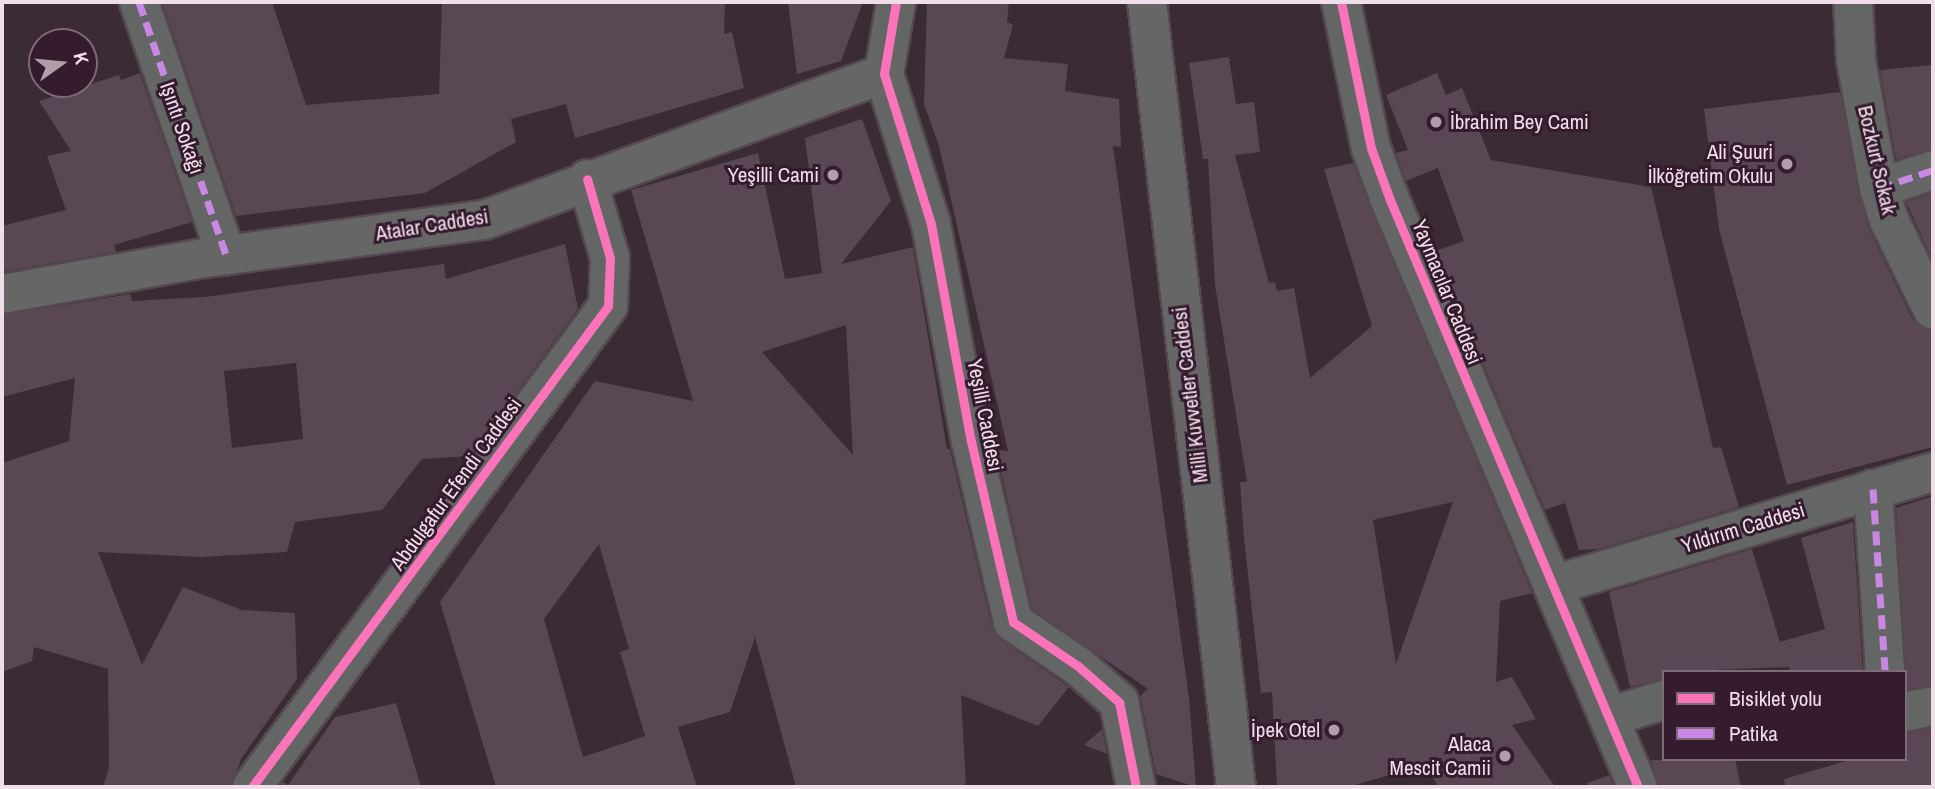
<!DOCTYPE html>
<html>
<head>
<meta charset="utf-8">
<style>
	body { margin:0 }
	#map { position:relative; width:1935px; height:789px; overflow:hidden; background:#3a2b35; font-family:"Archivo Narrow",sans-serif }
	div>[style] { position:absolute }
	.building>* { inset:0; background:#594853 }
	.roads { filter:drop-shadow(2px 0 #554951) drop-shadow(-2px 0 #554951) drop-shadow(0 2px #554951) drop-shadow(0 -2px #554951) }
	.minor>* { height:38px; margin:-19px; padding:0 19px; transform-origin:19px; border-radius:19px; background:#646665 }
	.major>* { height:38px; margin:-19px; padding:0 19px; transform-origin:19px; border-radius:19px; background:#676667 }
	.quiet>* { height:7px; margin-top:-3.5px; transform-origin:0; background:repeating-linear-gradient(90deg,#c787e3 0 14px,transparent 0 21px) }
	.cycleway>* { height:9px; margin:-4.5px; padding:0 4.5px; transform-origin:4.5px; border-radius:4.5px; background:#fb73b8 }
	.dots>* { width:19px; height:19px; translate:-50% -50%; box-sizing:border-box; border:4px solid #351b2e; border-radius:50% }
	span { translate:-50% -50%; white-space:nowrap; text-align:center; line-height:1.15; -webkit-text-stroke:6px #351b2e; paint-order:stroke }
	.poi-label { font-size:21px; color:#f0deea }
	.left { translate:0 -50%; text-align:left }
	.right { translate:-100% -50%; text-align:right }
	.street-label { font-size:21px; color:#f0deea }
	.frame { position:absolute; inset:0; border:4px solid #f0deea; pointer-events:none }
	.legend { position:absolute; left:1662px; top:670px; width:245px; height:91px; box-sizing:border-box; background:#351b2e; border:2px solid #806979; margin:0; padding:9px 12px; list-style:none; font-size:21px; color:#f0deea }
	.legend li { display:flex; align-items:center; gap:14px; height:35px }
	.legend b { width:35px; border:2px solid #806979 }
	.north { position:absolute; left:28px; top:28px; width:70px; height:70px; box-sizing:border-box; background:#351b2e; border:2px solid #806979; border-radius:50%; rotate:75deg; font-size:19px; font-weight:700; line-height:28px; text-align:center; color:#f0deea }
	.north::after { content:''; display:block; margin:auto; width:24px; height:32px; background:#b09fab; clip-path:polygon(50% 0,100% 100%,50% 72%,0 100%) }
</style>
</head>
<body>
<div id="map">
	<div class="building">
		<i style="clip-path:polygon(162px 2px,272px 2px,306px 105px,439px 94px,442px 2px,725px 2px,724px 34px,732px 32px,744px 88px,575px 138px,566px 104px,511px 119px,516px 142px,425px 193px,236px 216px)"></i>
		<i style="clip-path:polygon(788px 2px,863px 2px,841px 61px,797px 74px)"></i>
		<i style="clip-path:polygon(927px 2px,1009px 2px,1007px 22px,1013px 25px,1004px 58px,1068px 64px,1065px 91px,1119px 99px,1121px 147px,1113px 146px,1189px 698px,1196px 787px,1156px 774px,1140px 696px,1148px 689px,1032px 609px,996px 450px,1008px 451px,939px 146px,924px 104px)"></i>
		<i style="clip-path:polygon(evenodd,1229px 57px,1236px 104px,1254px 102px,1260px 152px,1235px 155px,1269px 283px,1275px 282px,1277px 291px,1294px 288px,1310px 378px,1372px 326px,1324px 169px,1353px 163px,1532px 593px,1500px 601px,1496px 682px,1512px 677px,1536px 719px,1512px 725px,1555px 787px,1439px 787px,1424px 765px,1348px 787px,1277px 787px,1272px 692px,1261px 693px,1244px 538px,1240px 482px,1247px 482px,1215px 285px,1208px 159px,1203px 159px,1189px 63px,1229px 57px,1453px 502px,1396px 664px,1373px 520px,1453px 502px)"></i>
		<i style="clip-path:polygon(1931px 65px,1933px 149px,1896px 159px,1880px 70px)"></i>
		<i style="clip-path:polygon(140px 73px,192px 222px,114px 245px,116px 252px,2px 272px,2px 226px,66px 210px,47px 156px,71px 151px,39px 101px,119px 75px,121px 80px)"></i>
		<i style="clip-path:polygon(1437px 73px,1446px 95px,1462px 88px,1491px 160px,1651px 187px,1713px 448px,1721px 447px,1739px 507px,1599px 549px,1579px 550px,1565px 503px,1545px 510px,1435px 251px,1464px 241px,1438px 168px,1406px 181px,1396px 153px,1408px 150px,1386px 95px)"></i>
		<i style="clip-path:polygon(1840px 92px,1868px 227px,1913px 320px,1933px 332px,1933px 447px,1787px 485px,1719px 229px,1704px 109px)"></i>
		<i style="clip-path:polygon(evenodd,862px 119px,891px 201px,841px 264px,913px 247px,947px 449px,950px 449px,992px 627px,1001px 640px,1069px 687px,1038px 726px,961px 695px,966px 787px,796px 787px,755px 637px,730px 712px,678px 727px,697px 787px,496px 787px,440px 602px,595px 381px,693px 401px,631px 190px,758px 153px,785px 279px,822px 273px,805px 138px,862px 119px,846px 325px,853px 455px,762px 352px,846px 325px,862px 119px,599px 544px,629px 649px,620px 652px,645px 736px,583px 757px,544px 619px,599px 544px)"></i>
		<i style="clip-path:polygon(1933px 193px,1933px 261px,1906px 202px)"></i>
		<i style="clip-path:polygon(evenodd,565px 244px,578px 309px,470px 456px,422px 459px,382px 510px,295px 522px,287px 552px,201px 557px,98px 552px,142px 665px,183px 587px,242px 610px,295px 613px,297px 679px,241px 759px,231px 787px,103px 787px,109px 767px,108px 669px,34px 647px,32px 661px,2px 672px,2px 463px,69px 441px,75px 378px,2px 397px,2px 315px,130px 294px,132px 301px,205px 297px,444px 264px,446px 279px,565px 244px,296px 363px,303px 439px,232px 448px,224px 371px,296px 363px)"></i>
		<i style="clip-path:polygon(1933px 496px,1933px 685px,1905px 690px,1896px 508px)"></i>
		<i style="clip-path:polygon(1853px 522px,1863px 672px,1791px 672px,1789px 667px,1664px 672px,1664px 679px,1630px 687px,1609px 592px,1752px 549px,1780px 642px,1825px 629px,1801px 538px)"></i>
		<i style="clip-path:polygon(396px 703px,421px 787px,279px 787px,283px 782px,288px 785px,335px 717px)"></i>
		<i style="clip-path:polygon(1933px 728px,1933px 787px,1785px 787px,1784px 779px,1853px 759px,1905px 759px,1905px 733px)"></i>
		<i style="clip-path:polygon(1102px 729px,1107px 754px,1084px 745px)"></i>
		<i style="clip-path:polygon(1735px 759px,1741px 787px,1659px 787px,1651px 760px)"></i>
		<i style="clip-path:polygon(1609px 775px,1614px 787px,1587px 787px,1587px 783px)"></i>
	</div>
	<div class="roads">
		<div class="minor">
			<i style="left:139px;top:2px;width:268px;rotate:71deg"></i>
			<i style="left:896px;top:2px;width:73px;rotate:99.5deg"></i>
			<i style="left:884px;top:74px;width:157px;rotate:72.6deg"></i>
			<i style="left:931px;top:224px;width:221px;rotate:79.6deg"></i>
			<i style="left:971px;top:441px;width:186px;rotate:76.9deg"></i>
			<i style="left:1013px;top:622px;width:78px;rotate:34.1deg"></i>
			<i style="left:1078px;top:666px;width:55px;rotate:41.3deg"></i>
			<i style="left:1119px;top:702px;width:87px;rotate:78.7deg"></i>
			<i style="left:1341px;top:2px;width:149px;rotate:78.4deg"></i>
			<i style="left:1371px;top:148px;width:55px;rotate:69.9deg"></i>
			<i style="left:1390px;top:200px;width:637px;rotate:67.1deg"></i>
			<i style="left:1853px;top:2px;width:58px;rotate:87deg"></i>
			<i style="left:1856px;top:60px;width:130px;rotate:79.8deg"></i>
			<i style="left:1879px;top:188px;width:34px;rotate:73deg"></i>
			<i style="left:1889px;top:220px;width:100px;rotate:63.9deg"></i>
			<i style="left:1879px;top:188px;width:57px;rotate:-18.4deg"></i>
			<i style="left:1873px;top:489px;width:183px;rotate:86.2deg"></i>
			<i style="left:1554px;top:585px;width:395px;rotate:-16.6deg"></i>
			<i style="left:1905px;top:712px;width:29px;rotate:-12deg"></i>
			<i style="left:1611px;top:716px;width:55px;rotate:-16.8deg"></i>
			<i style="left:252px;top:787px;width:598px;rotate:-53.49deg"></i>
			<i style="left:608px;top:306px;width:48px;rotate:-87.6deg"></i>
			<i style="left:610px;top:258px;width:82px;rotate:-106.2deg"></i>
		</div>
		<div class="major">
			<i style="left:1147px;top:2px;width:790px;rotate:83.53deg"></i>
			<i style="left:2px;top:294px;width:206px;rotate:-10.1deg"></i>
			<i style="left:205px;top:258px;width:282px;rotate:-7.8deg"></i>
			<i style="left:484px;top:220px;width:426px;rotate:-20.1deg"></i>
		</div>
	</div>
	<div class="quiet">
		<i style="left:139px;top:2px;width:268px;rotate:71deg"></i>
		<i style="left:1879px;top:188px;width:57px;rotate:-18.4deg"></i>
		<i style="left:1873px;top:489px;width:183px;rotate:86.2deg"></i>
	</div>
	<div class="cycleway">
		<i style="left:896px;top:2px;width:73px;rotate:99.5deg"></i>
		<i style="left:884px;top:74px;width:157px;rotate:72.6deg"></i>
		<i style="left:931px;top:224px;width:221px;rotate:79.6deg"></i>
		<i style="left:971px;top:441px;width:186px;rotate:76.9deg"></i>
		<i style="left:1013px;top:622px;width:78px;rotate:34.1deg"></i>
		<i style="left:1078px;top:666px;width:55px;rotate:41.3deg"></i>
		<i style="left:1119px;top:702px;width:87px;rotate:78.7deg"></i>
		<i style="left:1341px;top:2px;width:149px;rotate:78.4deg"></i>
		<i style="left:1371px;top:148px;width:55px;rotate:69.9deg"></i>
		<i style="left:1390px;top:200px;width:637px;rotate:67.1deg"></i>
		<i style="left:252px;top:787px;width:598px;rotate:-53.49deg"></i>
		<i style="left:608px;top:306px;width:48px;rotate:-87.6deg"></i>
		<i style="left:610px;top:258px;width:82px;rotate:-106.2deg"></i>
	</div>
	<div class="dots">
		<i style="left:1436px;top:122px;background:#b09fab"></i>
		<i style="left:1787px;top:164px;background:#b09fab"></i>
		<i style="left:833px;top:175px;background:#b09fab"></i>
		<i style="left:1334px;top:730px;background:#b09fab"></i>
		<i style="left:1505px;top:756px;background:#b09fab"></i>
	</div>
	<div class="poi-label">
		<span class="left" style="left:1450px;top:122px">İbrahim Bey Cami</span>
		<span class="right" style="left:1773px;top:164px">Ali Şuuri<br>İlköğretim Okulu</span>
		<span class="right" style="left:819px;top:175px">Yeşilli Cami</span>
		<span class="right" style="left:1320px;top:730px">İpek Otel</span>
		<span class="right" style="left:1491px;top:756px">Alaca<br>Mescit Camii</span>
	</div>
	<div class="street-label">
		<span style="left:182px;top:128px;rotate:71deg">Işıntı Sokağı</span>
		<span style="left:1877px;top:160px;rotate:77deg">Bozkurt Sokak</span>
		<span style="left:432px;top:225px;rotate:-9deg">Atalar Caddesi</span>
		<span style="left:1447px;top:292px;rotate:68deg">Yaymacılar Caddesi</span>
		<span style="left:1190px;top:395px;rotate:-97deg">Milli Kuvvetler Caddesi</span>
		<span style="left:985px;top:415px;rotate:79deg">Yeşilli Caddesi</span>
		<span style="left:456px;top:484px;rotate:-54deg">Abdulgafur Efendi Caddesi</span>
		<span style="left:1743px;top:528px;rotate:-17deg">Yıldırım Caddesi</span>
	</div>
	<div class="frame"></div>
	<ul class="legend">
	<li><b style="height:9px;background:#fb73b8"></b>Bisiklet yolu</li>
	<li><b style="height:9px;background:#c787e3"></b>Patika</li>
	</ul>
	<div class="north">K</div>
</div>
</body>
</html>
